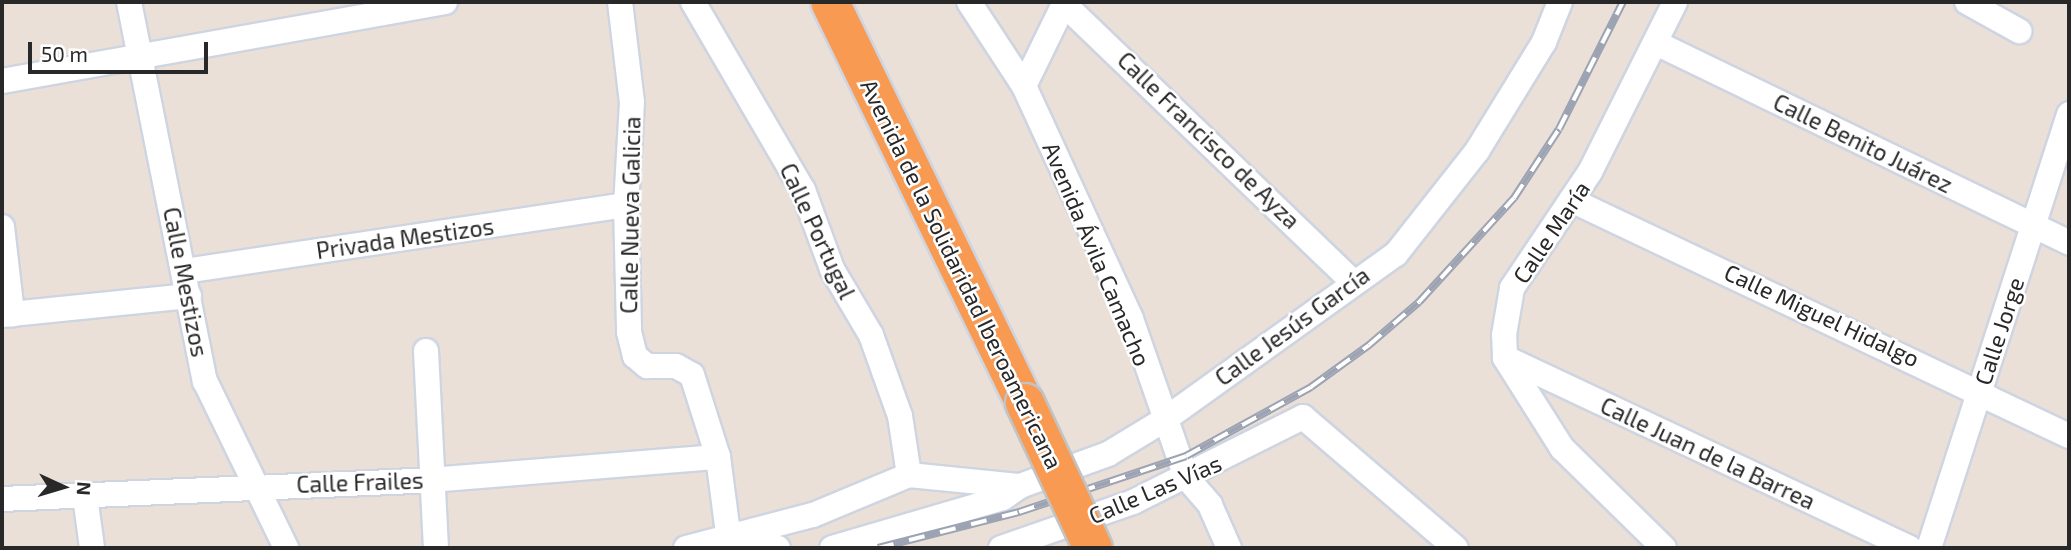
<!DOCTYPE html>
<html>
<head>
<meta charset="utf-8">
<style>
	body { margin:0 }
	#map { position:relative; width:2071px; height:550px; overflow:hidden; background:#ebe0d8; font-family:"Exo 2",sans-serif }
	div>[style] { position:absolute }
	.roads { filter:drop-shadow(2px 0 #ced5e1) drop-shadow(-2px 0 #ced5e1) drop-shadow(0 2px #ced5e1) drop-shadow(0 -2px #ced5e1) }
	.minor>* { height:24px; margin:-12px; padding:0 12px; transform-origin:12px; border-radius:12px; background:#fff }
	.trunk>* { height:38px; margin:-19px; padding:0 19px; transform-origin:19px; border-radius:19px; background:#f89a52 }
	.rail>* { height:8px; margin-top:-4px; transform-origin:0; background:repeating-linear-gradient(90deg,#fff 0 16px,#9ca3b3 0 32px); box-sizing:border-box; border-block:2px solid #9ca3b3 }
	.bridges { filter:drop-shadow(2px 0 #c3c3c3) drop-shadow(-2px 0 #c3c3c3) drop-shadow(0 2px #c3c3c3) drop-shadow(0 -2px #c3c3c3) }
	.trunk-bridge>* { height:38px; margin:-19px; padding:0 19px; transform-origin:19px; border-radius:19px; background:#f89a52 }
	span { translate:-50% -50%; white-space:nowrap; text-align:center; line-height:1.15; -webkit-text-stroke:5px #fff; paint-order:stroke }
	.street-label { font-size:23px; color:#282828 }
	.frame { position:absolute; inset:0; border:4px solid #282828; pointer-events:none }
	.north { position:absolute; left:28px; top:452px; width:70px; height:70px; -webkit-text-stroke:5px #fff; paint-order:stroke; rotate:94deg; font-size:19px; font-weight:700; line-height:28px; text-align:center; color:#282828 }
	.north::after { content:''; display:block; margin:auto; width:24px; height:32px; background:#282828; clip-path:polygon(50% 0,100% 100%,50% 72%,0 100%) }
	.scale { position:absolute; left:28px; top:42px; width:180px; height:32px; box-sizing:border-box; border:4px solid #282828; border-top:0; padding-left:9px; font-size:21px; line-height:24px; white-space:nowrap; color:#282828; -webkit-text-stroke:5px #fff; paint-order:stroke }
</style>
</head>
<body>
<div id="map">
	<div class="roads">
		<div class="minor">
			<i style="left:129px;top:2px;width:387px;rotate:78.7deg"></i>
			<i style="left:205px;top:381px;width:186px;rotate:64.1deg"></i>
			<i style="left:620px;top:2px;width:101px;rotate:83.2deg"></i>
			<i style="left:632px;top:102px;width:103px;rotate:93.3deg"></i>
			<i style="left:626px;top:205px;width:127px;rotate:88.6deg"></i>
			<i style="left:629px;top:332px;width:25px;rotate:76deg"></i>
			<i style="left:635px;top:356px;width:16px;rotate:40deg"></i>
			<i style="left:647px;top:366px;width:29px"></i>
			<i style="left:676px;top:366px;width:18px;rotate:29deg"></i>
			<i style="left:692px;top:375px;width:86px;rotate:72.4deg"></i>
			<i style="left:718px;top:457px;width:92px;rotate:82.5deg"></i>
			<i style="left:693px;top:2px;width:218px;rotate:59.7deg"></i>
			<i style="left:803px;top:190px;width:84px;rotate:69.8deg"></i>
			<i style="left:832px;top:269px;width:77px;rotate:59.4deg"></i>
			<i style="left:871px;top:335px;width:86px;rotate:70.3deg"></i>
			<i style="left:900px;top:416px;width:60px;rotate:81.3deg"></i>
			<i style="left:969px;top:2px;width:100px;rotate:56.8deg"></i>
			<i style="left:1065px;top:2px;width:93px;rotate:116deg"></i>
			<i style="left:1024px;top:86px;width:256px;rotate:65.3deg"></i>
			<i style="left:1131px;top:319px;width:167px;rotate:70.8deg"></i>
			<i style="left:1186px;top:477px;width:37px;rotate:49deg"></i>
			<i style="left:1210px;top:505px;width:47px;rotate:66.2deg"></i>
			<i style="left:1967px;top:2px;width:60px;rotate:29.1deg"></i>
			<i style="left:1064px;top:4px;width:398px;rotate:43.9deg"></i>
			<i style="left:1656px;top:43px;width:459px;rotate:25.8deg"></i>
			<i style="left:2px;top:81px;width:450px;rotate:-10.1deg"></i>
			<i style="left:1571px;top:200px;width:551px;rotate:25.36deg"></i>
			<i style="left:2px;top:227px;width:88px;rotate:83.4deg"></i>
			<i style="left:184px;top:271px;width:447px;rotate:-8.5deg"></i>
			<i style="left:2px;top:315px;width:188px;rotate:-5.8deg"></i>
			<i style="left:426px;top:351px;width:197px;rotate:87.1deg"></i>
			<i style="left:1506px;top:358px;width:446px;rotate:25.2deg"></i>
			<i style="left:85px;top:496px;width:52px;rotate:82.3deg"></i>
			<i style="left:2px;top:499px;width:428px;rotate:-2.5deg"></i>
			<i style="left:430px;top:480px;width:289px;rotate:-4.6deg"></i>
			<i style="left:730px;top:546px;width:48px;rotate:2.4deg"></i>
			<i style="left:686px;top:548px;width:131px;rotate:-14.6deg"></i>
			<i style="left:813px;top:515px;width:104px;rotate:-22.6deg"></i>
			<i style="left:909px;top:475px;width:112px;rotate:5.7deg"></i>
			<i style="left:1020px;top:486px;width:94px;rotate:-20deg"></i>
			<i style="left:1108px;top:454px;width:66px;rotate:-31.3deg"></i>
			<i style="left:1164px;top:420px;width:285px;rotate:-35.6deg"></i>
			<i style="left:1396px;top:254px;width:131px;rotate:-51.8deg"></i>
			<i style="left:1477px;top:151px;width:128px;rotate:-58.4deg"></i>
			<i style="left:1544px;top:42px;width:43px;rotate:-68.2deg"></i>
			<i style="left:832px;top:548px;width:178px;rotate:-16.3deg"></i>
			<i style="left:1003px;top:498px;width:21px;rotate:-35deg"></i>
			<i style="left:1001px;top:548px;width:140px;rotate:-19.2deg"></i>
			<i style="left:1133px;top:502px;width:190px;rotate:-26.6deg"></i>
			<i style="left:1303px;top:417px;width:201px;rotate:40.6deg"></i>
			<i style="left:1664px;top:548px;width:143px;rotate:-135.6deg"></i>
			<i style="left:1562px;top:448px;width:107px;rotate:-122.3deg"></i>
			<i style="left:1505px;top:358px;width:23px;rotate:-92deg"></i>
			<i style="left:1504px;top:335px;width:48px;rotate:-80.3deg"></i>
			<i style="left:1512px;top:288px;width:140px;rotate:-56.1deg"></i>
			<i style="left:1590px;top:172px;width:190px;rotate:-63.4deg"></i>
			<i style="left:1929px;top:548px;width:456px;rotate:-72.1deg"></i>
		</div>
		<div class="trunk">
			<i style="left:830px;top:2px;width:446px;rotate:64.1deg"></i>
		</div>
	</div>
	<div class="rail">
		<i style="left:878px;top:548px;width:146px;rotate:-14.3deg"></i>
		<i style="left:1019px;top:512px;width:176px;rotate:-18.5deg"></i>
		<i style="left:1186px;top:456px;width:143px;rotate:-28.9deg"></i>
		<i style="left:1311px;top:387px;width:72px;rotate:-35.9deg"></i>
		<i style="left:1369px;top:345px;width:66px;rotate:-40.7deg"></i>
		<i style="left:1419px;top:302px;width:141px;rotate:-47.6deg"></i>
		<i style="left:1514px;top:198px;width:82px;rotate:-56.9deg"></i>
		<i style="left:1559px;top:129px;width:142px;rotate:-63.3deg"></i>
	</div>
	<div class="bridges">
		<div class="trunk-bridge">
			<i style="left:1025px;top:403px;width:160px;rotate:64.9deg"></i>
		</div>
	</div>
	<div class="street-label">
		<span style="left:1209px;top:140px;rotate:44deg">Calle Francisco de Ayza</span>
		<span style="left:1863px;top:143px;rotate:26deg">Calle Benito Juárez</span>
		<span style="left:630px;top:215px;rotate:-89deg">Calle Nueva Galicia</span>
		<span style="left:818px;top:231px;rotate:65deg">Calle Portugal</span>
		<span style="left:1551px;top:232px;rotate:-56deg">Calle María</span>
		<span style="left:405px;top:238px;rotate:-8deg">Privada Mestizos</span>
		<span style="left:1097px;top:254px;rotate:67deg">Avenida Ávila Camacho</span>
		<span style="left:962px;top:274px;rotate:64deg">Avenida de la Solidaridad Iberoamericana</span>
		<span style="left:186px;top:282px;rotate:79deg">Calle Mestizos</span>
		<span style="left:1822px;top:315px;rotate:25deg">Calle Miguel Hidalgo</span>
		<span style="left:1292px;top:326px;rotate:-36deg">Calle Jesús García</span>
		<span style="left:1999px;top:331px;rotate:-72deg">Calle Jorge</span>
		<span style="left:1708px;top:453px;rotate:25deg">Calle Juan de la Barrea</span>
		<span style="left:360px;top:482px;rotate:-2deg">Calle Frailes</span>
		<span style="left:1155px;top:489px;rotate:-23deg">Calle Las Vías</span>
	</div>
	<div class="frame"></div>
	<div class="north">N</div>
	<div class="scale">50 m</div>
</div>
</body>
</html>
